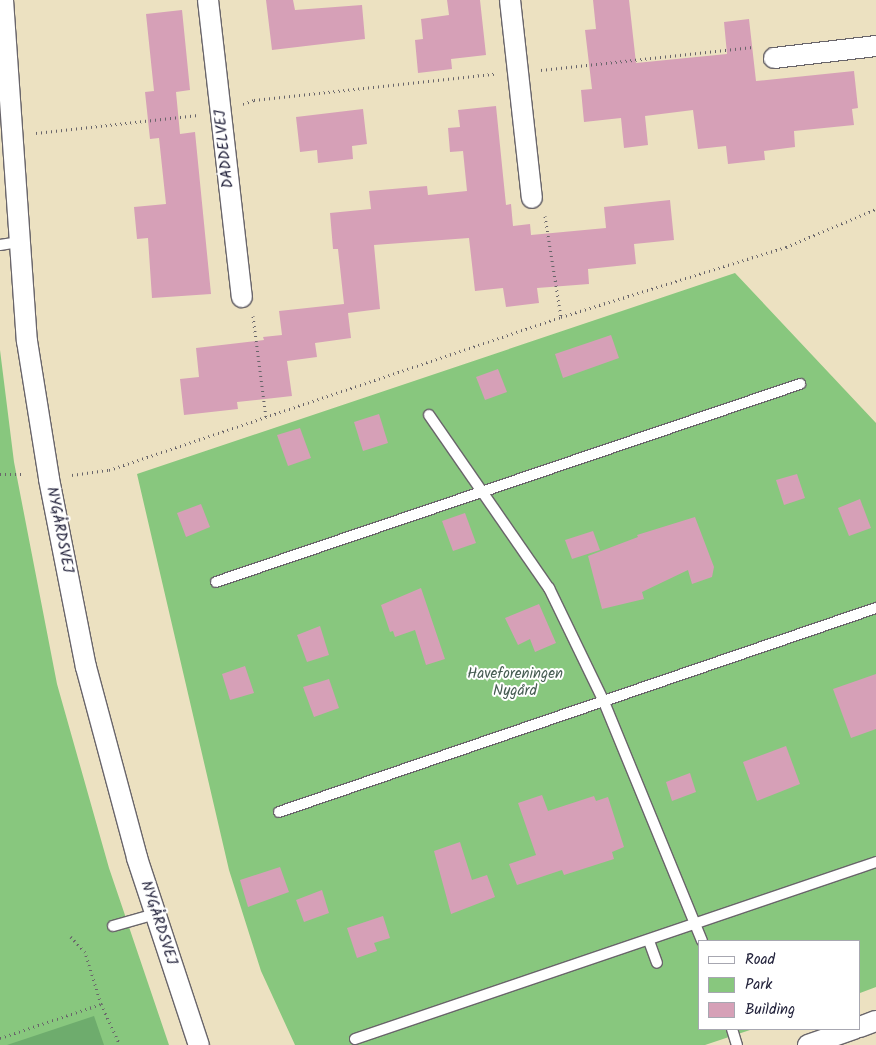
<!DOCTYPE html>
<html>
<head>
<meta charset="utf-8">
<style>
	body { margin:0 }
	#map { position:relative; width:876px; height:1045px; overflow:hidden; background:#ece1c1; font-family:Kalam,sans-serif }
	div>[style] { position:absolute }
	.green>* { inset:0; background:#88c77e }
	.forest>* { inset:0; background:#6eac6d }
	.building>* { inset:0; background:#d6a0b7 }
	.path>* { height:3px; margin-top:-1.5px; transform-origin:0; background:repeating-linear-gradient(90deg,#69656a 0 1px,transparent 0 5px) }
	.roads { filter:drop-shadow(1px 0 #69656a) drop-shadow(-1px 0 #69656a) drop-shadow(0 1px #69656a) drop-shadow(0 -1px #69656a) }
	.lane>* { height:10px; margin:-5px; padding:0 5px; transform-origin:5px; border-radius:5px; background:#fff }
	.street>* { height:20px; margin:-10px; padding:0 10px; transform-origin:10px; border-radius:10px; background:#fff }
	span { translate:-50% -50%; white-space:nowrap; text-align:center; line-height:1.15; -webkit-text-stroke:4px #fff; paint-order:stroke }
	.street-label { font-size:15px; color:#22223b }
	.park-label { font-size:15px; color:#465c52 }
	.legend { position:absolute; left:698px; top:940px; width:162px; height:90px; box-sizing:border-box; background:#fff; border:1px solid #a7a7b1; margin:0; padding:6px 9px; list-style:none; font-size:15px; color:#22223b }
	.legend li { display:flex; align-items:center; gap:10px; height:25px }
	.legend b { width:25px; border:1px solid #a7a7b1 }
</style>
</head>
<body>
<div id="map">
	<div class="green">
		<i style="clip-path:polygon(735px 273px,876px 423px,876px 987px,860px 993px,860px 941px,700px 941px,700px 1029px,753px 1029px,705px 1045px,295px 1045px,261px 971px,229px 870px,137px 474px)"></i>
		<i style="clip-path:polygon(0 350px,14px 462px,57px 684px,109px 868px,169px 1045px,0 1045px)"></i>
	</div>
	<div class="forest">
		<i style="clip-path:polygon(94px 1016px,104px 1045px,7px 1045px)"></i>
	</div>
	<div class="building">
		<i style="clip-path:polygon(266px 0,293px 0,295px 10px,362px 5px,365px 39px,272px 50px)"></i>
		<i style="clip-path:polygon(447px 0,480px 0,486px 55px,451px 59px,452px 69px,418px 73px,415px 40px,423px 39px,421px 19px,449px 15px)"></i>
		<i style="clip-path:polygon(593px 0,629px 0,636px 63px,727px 54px,724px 22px,749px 19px,756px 81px,854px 71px,858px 108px,852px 109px,854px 125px,794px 131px,795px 147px,764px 151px,765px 160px,728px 164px,726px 146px,698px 149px,693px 110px,645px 116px,648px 145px,624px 148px,621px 118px,584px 122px,581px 90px,592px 89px,585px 30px,596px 29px)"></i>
		<i style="clip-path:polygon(182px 10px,190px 90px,176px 92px,180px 134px,195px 132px,211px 294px,152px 298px,148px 238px,137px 239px,134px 207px,166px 204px,159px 138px,150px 139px,145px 92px,154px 91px,146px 14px)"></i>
		<i style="clip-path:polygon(496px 106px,506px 205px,511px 204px,513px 226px,530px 224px,531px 235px,606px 228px,604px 207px,670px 200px,674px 240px,634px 244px,636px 264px,588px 269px,589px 284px,537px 288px,539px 303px,506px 307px,503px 288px,475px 291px,469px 238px,374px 245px,380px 309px,348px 313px,351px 338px,315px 343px,317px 357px,287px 361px,292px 396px,237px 402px,238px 409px,184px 415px,180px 379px,199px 377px,196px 348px,264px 340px,263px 337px,282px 335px,279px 311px,344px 304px,338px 249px,333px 249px,330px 213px,371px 209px,369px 191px,427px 186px,428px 195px,467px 191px,463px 151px,450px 152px,448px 128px,460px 127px,458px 110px)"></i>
		<i style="clip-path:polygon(363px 109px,367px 144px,352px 146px,353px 159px,318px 163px,317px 150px,300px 152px,296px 117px)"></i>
		<i style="clip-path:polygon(611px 335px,619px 358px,563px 378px,555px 354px)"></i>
		<i style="clip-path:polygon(498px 369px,507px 392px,485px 400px,476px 377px)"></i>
		<i style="clip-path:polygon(379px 414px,388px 443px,363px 451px,354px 422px)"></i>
		<i style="clip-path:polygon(300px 428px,311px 458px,288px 466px,277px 435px)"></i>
		<i style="clip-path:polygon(797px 474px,805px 498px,784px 505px,776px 480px)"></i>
		<i style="clip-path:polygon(860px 499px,871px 528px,849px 536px,838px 508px)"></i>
		<i style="clip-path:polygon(201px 504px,210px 527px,186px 537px,177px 513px)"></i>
		<i style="clip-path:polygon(465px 513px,476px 543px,453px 551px,442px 521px)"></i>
		<i style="clip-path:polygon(695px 517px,714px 567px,712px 577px,692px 584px,688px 570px,642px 592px,644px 599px,602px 609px,588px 556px,638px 537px,637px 535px)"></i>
		<i style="clip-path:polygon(593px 531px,600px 550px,572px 559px,565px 540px)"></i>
		<i style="clip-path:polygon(421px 588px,445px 659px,426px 665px,415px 630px,395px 637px,393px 631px,390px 632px,381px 605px)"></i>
		<i style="clip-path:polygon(539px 604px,556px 643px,535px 652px,530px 639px,518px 645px,505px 618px)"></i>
		<i style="clip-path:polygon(320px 626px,329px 655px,307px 662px,297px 635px)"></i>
		<i style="clip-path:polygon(245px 666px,254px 693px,230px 700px,222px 674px)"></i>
		<i style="clip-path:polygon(876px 674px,876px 729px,851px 738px,833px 689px)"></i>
		<i style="clip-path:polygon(329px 679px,339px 708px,314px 717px,303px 687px)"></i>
		<i style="clip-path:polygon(786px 746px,800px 784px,757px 801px,743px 762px)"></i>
		<i style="clip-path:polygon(690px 773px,696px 792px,672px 801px,666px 782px)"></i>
		<i style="clip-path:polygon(542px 795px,548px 811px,594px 796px,596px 801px,608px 797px,624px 847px,612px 852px,614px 859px,564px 875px,562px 870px,517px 885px,509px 864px,536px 855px,518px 803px)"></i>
		<i style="clip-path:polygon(460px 842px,472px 880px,487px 875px,495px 897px,451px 914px,434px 851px)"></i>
		<i style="clip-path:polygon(280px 867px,289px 892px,248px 907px,240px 880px)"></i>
		<i style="clip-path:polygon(322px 890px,329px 913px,304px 922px,296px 900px)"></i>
		<i style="clip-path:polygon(383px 916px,390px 938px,374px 943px,377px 951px,357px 958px,347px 928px)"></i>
	</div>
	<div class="path">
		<i style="left:541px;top:70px;width:213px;rotate:-6.2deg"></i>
		<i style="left:243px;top:104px;width:12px;rotate:-20deg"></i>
		<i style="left:254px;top:100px;width:242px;rotate:-6.2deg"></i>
		<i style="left:36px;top:133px;width:163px;rotate:-6.3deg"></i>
		<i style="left:545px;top:216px;width:102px;rotate:81deg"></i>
		<i style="left:253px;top:316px;width:103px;rotate:82.7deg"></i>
		<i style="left:0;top:474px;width:24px"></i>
		<i style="left:72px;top:475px;width:37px;rotate:-8deg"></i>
		<i style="left:109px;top:470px;width:477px;rotate:-18.7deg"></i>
		<i style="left:561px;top:317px;width:236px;rotate:-17.3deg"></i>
		<i style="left:786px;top:247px;width:98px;rotate:-22.9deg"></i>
		<i style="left:101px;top:1004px;width:45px;rotate:65.1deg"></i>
		<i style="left:0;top:1038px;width:107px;rotate:-18.6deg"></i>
		<i style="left:101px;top:1004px;width:54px;rotate:-107.1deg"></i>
		<i style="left:85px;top:952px;width:21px;rotate:-133deg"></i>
	</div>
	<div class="roads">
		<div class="lane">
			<i style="left:0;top:245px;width:20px;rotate:-9deg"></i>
			<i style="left:429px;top:415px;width:211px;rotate:55.3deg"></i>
			<i style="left:549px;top:588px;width:127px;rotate:64.2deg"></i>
			<i style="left:604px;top:702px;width:258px;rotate:67.7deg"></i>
			<i style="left:216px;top:582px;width:617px;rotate:-18.73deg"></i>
			<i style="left:279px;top:812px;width:631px;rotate:-18.87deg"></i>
			<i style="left:113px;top:926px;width:44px;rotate:-15.9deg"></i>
			<i style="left:649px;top:941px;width:23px;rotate:70deg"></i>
			<i style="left:732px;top:1029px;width:17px;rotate:73deg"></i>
			<i style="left:355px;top:1039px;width:550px;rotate:-18.76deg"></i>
		</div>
		<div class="street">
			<i style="left:3px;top:0;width:342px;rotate:86deg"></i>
			<i style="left:27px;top:341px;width:140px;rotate:80.9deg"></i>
			<i style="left:49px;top:479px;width:192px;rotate:78.9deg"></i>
			<i style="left:86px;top:667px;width:198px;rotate:75deg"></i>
			<i style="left:137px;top:858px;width:197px;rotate:71.7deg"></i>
			<i style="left:208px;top:0;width:299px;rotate:83.5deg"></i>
			<i style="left:510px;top:0;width:199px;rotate:83.7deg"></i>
			<i style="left:774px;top:58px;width:103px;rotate:-6.7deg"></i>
			<i style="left:860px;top:1027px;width:17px;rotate:-21deg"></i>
			<i style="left:808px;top:1045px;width:49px;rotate:-19.2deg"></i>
		</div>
	</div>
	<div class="street-label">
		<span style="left:225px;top:149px;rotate:-96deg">DADDELVEJ</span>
		<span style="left:59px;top:530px;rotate:79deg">NYGÅRDSVEJ</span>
		<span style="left:158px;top:923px;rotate:72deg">NYGÅRDSVEJ</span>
	</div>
	<div class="park-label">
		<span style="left:515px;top:683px">Haveforeningen<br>Nygård</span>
	</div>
	<ul class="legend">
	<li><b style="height:6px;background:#fff"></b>Road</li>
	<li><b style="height:14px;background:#88c77e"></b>Park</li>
	<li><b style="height:14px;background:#d6a0b7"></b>Building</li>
	</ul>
</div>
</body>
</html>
